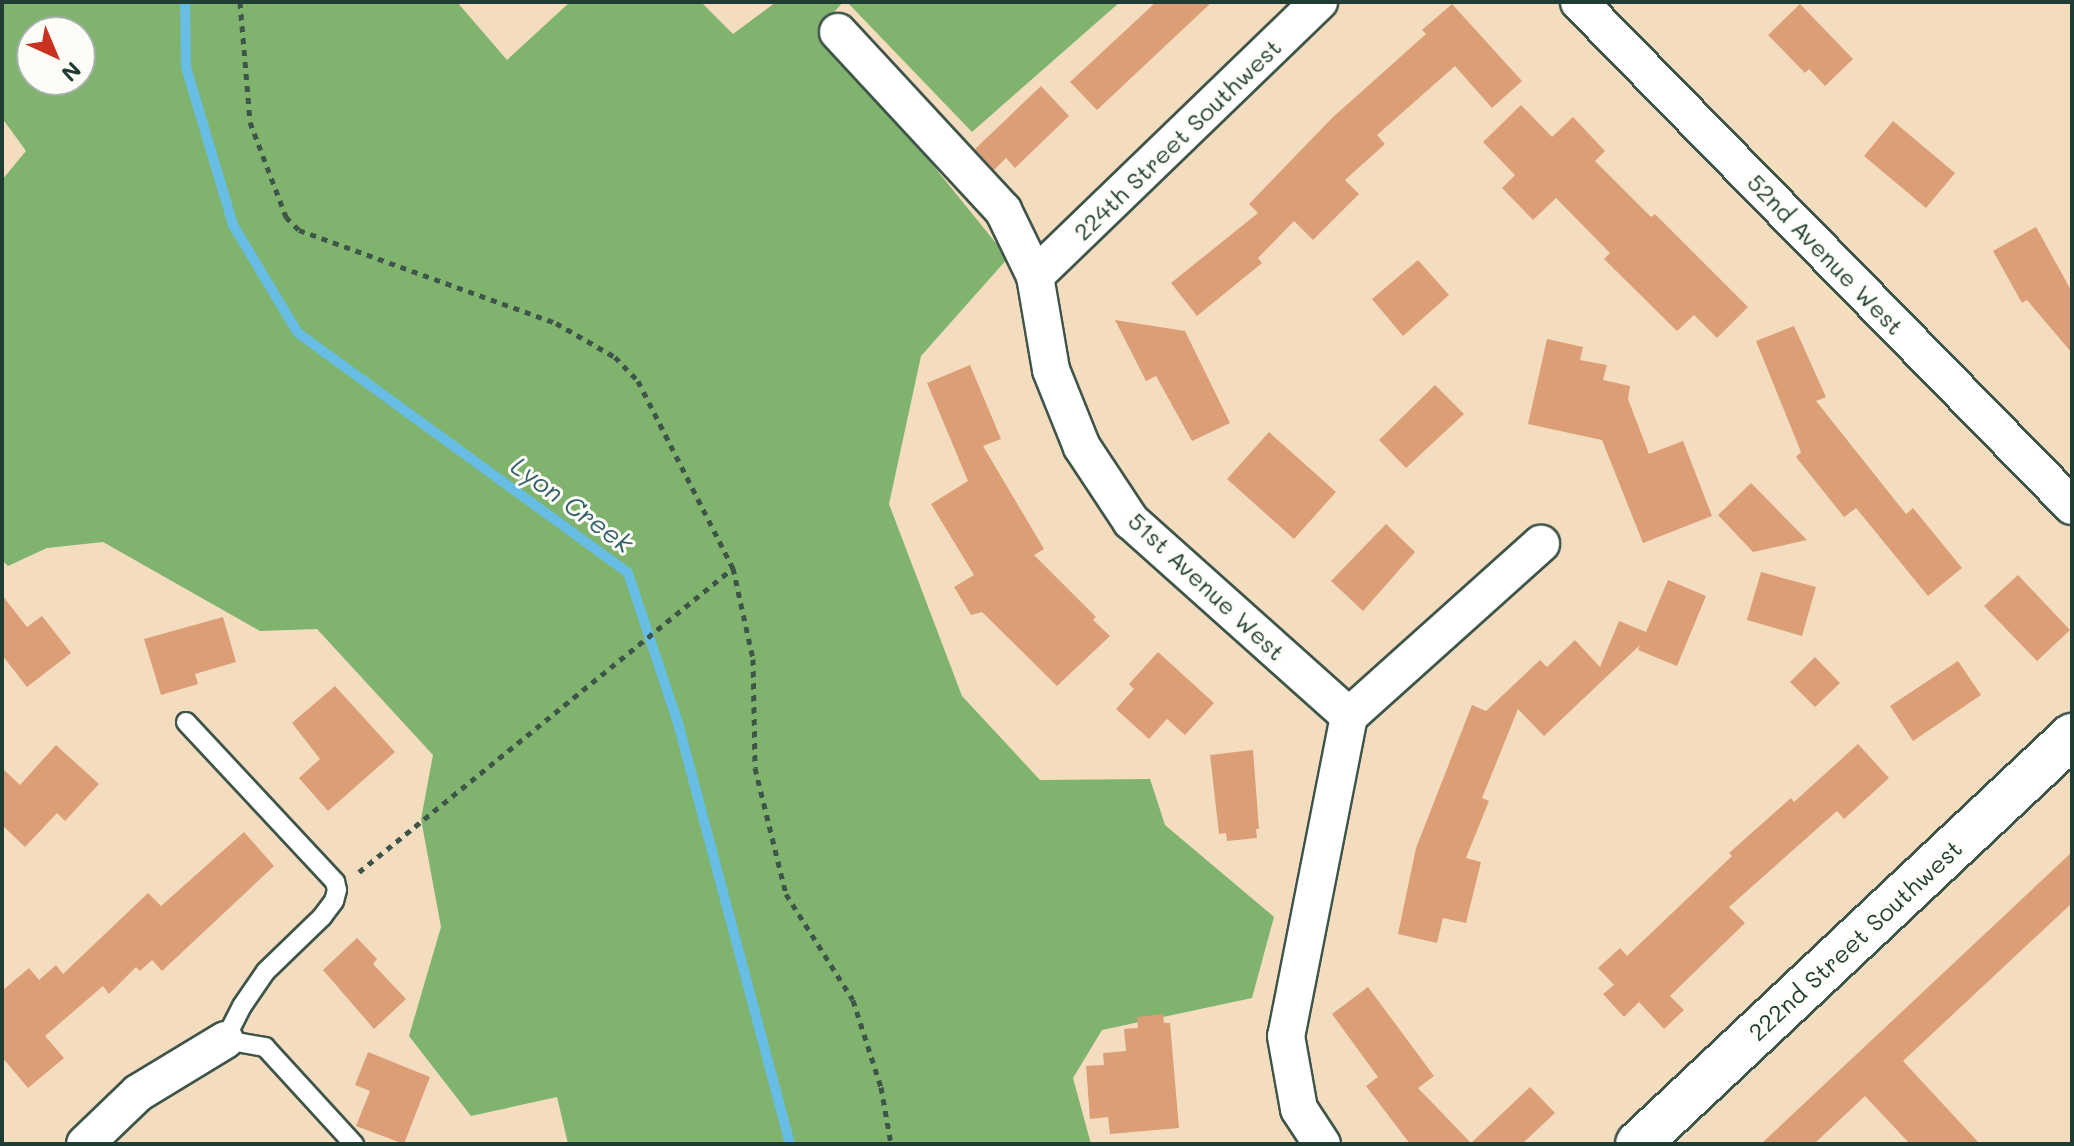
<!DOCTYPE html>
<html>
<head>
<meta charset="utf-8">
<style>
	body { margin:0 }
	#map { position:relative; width:2074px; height:1146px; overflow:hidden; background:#f4ddbf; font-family:Mali,sans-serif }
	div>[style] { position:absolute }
	.forest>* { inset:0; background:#80b36e }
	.stream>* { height:10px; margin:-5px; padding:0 5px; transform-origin:5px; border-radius:5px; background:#67bde4 }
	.building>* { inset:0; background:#dc9e77 }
	.path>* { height:5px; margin-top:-2.5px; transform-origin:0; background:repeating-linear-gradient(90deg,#3f5549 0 6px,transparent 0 12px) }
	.roads { filter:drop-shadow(2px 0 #3f5549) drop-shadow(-2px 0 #3f5549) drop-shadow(0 2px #3f5549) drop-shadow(0 -2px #3f5549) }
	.service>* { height:18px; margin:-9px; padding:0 9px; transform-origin:9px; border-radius:9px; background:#fff }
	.minor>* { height:36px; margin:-18px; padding:0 18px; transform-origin:18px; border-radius:18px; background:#fff }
	.tertiary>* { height:44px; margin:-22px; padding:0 22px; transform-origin:22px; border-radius:22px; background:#fff }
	span { translate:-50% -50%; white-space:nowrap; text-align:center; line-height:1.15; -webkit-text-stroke:6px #fdfcf7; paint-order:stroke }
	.street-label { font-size:24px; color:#1f3d34 }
	.water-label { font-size:26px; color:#356369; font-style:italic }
	.frame { position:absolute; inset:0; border:4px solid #1f3d34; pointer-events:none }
	.north { position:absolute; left:16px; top:16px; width:80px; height:80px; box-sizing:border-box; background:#fdfcf7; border:2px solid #a4b0a9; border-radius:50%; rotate:136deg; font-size:22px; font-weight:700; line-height:32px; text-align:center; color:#1f3d34 }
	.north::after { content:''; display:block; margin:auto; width:28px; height:36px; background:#c8321e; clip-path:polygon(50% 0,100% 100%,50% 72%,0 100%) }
</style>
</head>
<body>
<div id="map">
	<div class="forest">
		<i style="clip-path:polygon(evenodd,2px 2px,457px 2px,507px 60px,570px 2px,701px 2px,733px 34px,776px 2px,843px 2px,821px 27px,1008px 258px,921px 356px,889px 504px,962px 696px,1040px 780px,1150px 779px,1165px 825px,1274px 917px,1252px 998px,1102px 1030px,1073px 1078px,1091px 1144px,568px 1144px,557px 1097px,471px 1116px,409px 1036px,441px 927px,421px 819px,433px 755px,317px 629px,260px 631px,103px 542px,47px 548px,8px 566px,2px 560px,2px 180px,26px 151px,2px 118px,2px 2px,32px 32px,80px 32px,80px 80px,32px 80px,32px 32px)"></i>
		<i style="clip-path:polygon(847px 2px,1120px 2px,972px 132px)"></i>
	</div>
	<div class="stream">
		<i style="left:185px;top:2px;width:65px;rotate:89.1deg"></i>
		<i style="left:186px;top:67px;width:165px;rotate:73.4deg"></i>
		<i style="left:233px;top:225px;width:126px;rotate:59deg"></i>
		<i style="left:298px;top:333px;width:408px;rotate:36deg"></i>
		<i style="left:628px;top:573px;width:158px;rotate:71.6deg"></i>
		<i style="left:678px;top:723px;width:436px;rotate:75.1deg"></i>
	</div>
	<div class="building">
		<i style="clip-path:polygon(1156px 2px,1212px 2px,1097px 110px,1070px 82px)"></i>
		<i style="clip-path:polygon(1452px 4px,1522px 81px,1492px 108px,1455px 66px,1377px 135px,1385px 144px,1345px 180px,1359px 194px,1313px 240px,1294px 221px,1258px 258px,1262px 263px,1197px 316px,1171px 283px,1258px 213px,1249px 204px,1332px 118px,1426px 34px,1422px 30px)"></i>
		<i style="clip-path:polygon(1800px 4px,1853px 59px,1825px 86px,1809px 69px,1805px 73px,1768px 35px)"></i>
		<i style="clip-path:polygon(1041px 86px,1069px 116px,1015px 168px,1006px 158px,994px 170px,975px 149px)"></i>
		<i style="clip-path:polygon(1521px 105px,1552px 137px,1573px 117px,1605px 151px,1595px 161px,1651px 217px,1655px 214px,1748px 307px,1717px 338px,1694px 315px,1677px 331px,1604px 259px,1610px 253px,1556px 198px,1533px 220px,1502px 188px,1515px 175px,1483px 142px)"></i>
		<i style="clip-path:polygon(1893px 121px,1955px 173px,1926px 208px,1864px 156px)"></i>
		<i style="clip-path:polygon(2036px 227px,2072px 292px,2072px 353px,2027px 300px,2022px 303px,1993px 251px)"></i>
		<i style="clip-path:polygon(1418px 260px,1449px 295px,1403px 336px,1372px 299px)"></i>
		<i style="clip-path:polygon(1115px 320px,1185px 331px,1230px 423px,1192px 441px,1156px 376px,1146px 381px)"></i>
		<i style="clip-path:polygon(1794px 326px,1826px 397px,1816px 401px,1906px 514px,1913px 508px,1962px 568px,1928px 596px,1856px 508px,1844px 517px,1796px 457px,1801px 452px,1756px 341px)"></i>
		<i style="clip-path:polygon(1547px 339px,1583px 347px,1580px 360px,1607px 365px,1603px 380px,1630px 386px,1628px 399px,1649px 454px,1683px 441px,1712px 516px,1643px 543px,1602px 440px,1528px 424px)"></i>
		<i style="clip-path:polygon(970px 365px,1001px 439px,983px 446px,1044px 549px,1034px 555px,1096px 617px,1093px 620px,1110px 636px,1057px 686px,982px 612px,971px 615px,954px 587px,974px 575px,931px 504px,968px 481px,927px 383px)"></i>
		<i style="clip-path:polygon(1435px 385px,1464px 414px,1406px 468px,1379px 440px)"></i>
		<i style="clip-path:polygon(1269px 432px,1336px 492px,1294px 539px,1227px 479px)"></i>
		<i style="clip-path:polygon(1751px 483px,1807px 540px,1753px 552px,1718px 515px)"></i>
		<i style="clip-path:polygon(1386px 524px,1415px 552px,1363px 611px,1331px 581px)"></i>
		<i style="clip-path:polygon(1761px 572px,1816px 587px,1802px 636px,1747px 620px)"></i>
		<i style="clip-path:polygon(2018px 575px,2070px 630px,2037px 661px,1984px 606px)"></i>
		<i style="clip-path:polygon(1668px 580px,1706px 596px,1677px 666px,1638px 650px,1640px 645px,1544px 736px,1518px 709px,1482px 798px,1489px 801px,1466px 858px,1481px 862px,1466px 923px,1443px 918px,1437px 943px,1398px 934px,1416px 848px,1472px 705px,1486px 711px,1540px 660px,1547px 667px,1575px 640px,1600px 667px,1619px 621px,1646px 632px)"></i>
		<i style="clip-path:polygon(2px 595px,27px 627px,42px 616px,71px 653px,27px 687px,2px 655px)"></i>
		<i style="clip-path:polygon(223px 617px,236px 662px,195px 674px,198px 684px,161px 695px,144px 639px)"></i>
		<i style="clip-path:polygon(1158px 652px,1214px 703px,1185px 735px,1167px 719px,1149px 739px,1116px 709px,1134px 689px,1129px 684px)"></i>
		<i style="clip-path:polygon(1815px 657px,1840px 683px,1815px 707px,1790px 682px)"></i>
		<i style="clip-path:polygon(1958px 661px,1981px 695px,1913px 741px,1890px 706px)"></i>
		<i style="clip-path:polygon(335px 686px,395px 752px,328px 811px,299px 778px,320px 759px,292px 723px)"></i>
		<i style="clip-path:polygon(1858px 744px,1889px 778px,1844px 819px,1837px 811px,1729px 907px,1745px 923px,1670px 996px,1684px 1010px,1664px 1029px,1639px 1002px,1624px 1017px,1603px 994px,1614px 985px,1598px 968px,1620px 948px,1627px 956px,1732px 856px,1729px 853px,1791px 798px,1794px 802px)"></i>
		<i style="clip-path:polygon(56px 745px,99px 784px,65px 821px,57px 813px,25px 847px,2px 825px,2px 768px,20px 785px)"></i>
		<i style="clip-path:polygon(1253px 750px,1259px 829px,1256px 829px,1257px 838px,1227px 841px,1226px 833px,1219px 834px,1210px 755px)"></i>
		<i style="clip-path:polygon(244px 832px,274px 866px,162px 971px,152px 960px,140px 971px,136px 967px,109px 994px,103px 986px,45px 1036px,64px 1058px,28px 1088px,2px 1057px,2px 991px,29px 968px,39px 980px,56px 965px,63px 974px,148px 893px,161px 906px)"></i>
		<i style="clip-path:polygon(2072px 852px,2072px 903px,1903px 1061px,1980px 1144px,1910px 1144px,1865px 1096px,1814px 1144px,1761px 1144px)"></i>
		<i style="clip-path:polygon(357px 938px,377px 959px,373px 964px,406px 999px,374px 1029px,323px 970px)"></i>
		<i style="clip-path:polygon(1368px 987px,1434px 1076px,1418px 1088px,1471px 1143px,1530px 1087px,1555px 1113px,1522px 1144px,1410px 1144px,1366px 1086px,1378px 1077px,1332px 1014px)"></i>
		<i style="clip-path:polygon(1163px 1014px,1164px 1023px,1170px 1023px,1179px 1128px,1110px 1134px,1108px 1117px,1090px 1119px,1086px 1066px,1104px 1065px,1103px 1053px,1126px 1051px,1124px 1029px,1138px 1028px,1137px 1017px)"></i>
		<i style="clip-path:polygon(368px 1052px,430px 1077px,404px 1144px,356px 1126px,370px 1091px,355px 1085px)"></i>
	</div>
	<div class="path">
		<i style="left:240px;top:2px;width:120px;rotate:85.2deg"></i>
		<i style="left:250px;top:122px;width:102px;rotate:69.2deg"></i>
		<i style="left:286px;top:217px;width:18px;rotate:45deg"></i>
		<i style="left:299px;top:230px;width:273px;rotate:19.9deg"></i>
		<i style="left:556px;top:323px;width:68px;rotate:30deg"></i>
		<i style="left:615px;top:357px;width:33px;rotate:46deg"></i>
		<i style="left:638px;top:381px;width:210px;rotate:63.1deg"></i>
		<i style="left:733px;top:568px;width:93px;rotate:77.6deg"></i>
		<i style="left:753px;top:659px;width:109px;rotate:88.9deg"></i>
		<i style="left:755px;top:768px;width:130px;rotate:76.2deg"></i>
		<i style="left:786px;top:894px;width:125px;rotate:57.7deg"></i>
		<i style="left:853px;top:1000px;width:91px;rotate:72.2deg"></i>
		<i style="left:881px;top:1087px;width:58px;rotate:80deg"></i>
		<i style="left:359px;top:872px;width:482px;rotate:-39.1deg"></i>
	</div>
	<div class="roads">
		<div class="service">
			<i style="left:186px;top:722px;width:219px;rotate:47deg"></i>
			<i style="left:335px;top:882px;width:8px;rotate:76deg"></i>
			<i style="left:337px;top:890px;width:11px;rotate:105deg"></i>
			<i style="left:334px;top:901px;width:20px;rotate:127deg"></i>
			<i style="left:322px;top:917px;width:78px;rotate:136deg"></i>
			<i style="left:266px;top:971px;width:42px;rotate:124.4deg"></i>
			<i style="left:242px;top:1006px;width:38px;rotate:117deg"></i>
			<i style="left:225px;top:1040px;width:41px;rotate:9.9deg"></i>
			<i style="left:265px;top:1047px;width:132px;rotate:47.5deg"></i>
		</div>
		<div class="minor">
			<i style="left:1579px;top:2px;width:705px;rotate:45.63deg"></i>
			<i style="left:838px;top:32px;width:243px;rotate:47.2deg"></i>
			<i style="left:1003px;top:210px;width:73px;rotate:64.1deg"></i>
			<i style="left:1035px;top:276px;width:95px;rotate:80.3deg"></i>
			<i style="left:1051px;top:370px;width:83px;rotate:68.1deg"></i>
			<i style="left:1082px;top:447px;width:89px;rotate:56.5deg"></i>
			<i style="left:1131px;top:521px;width:292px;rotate:41.8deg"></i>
			<i style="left:1349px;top:716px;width:326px;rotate:101.1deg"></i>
			<i style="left:1286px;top:1036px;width:74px;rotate:79.9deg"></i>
			<i style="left:1299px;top:1109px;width:42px;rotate:56.7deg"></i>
			<i style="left:1035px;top:276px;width:395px;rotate:-44deg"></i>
			<i style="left:1349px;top:716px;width:258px;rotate:-41.9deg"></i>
			<i style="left:85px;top:1144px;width:74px;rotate:-43.9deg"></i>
			<i style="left:138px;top:1093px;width:102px;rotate:-31.3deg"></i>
		</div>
		<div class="tertiary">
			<i style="left:1638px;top:1144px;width:596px;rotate:-43.23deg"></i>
		</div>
	</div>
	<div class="street-label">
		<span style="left:1177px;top:139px;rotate:-44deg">224th Street Southwest</span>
		<span style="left:1826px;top:254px;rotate:46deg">52nd Avenue West</span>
		<span style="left:1207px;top:586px;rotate:43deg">51st Avenue West</span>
		<span style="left:1855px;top:940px;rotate:-43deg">222nd Street Southwest</span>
	</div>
	<div class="water-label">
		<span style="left:572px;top:505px;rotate:36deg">Lyon Creek</span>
	</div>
	<div class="frame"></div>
	<div class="north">N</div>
</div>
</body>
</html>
